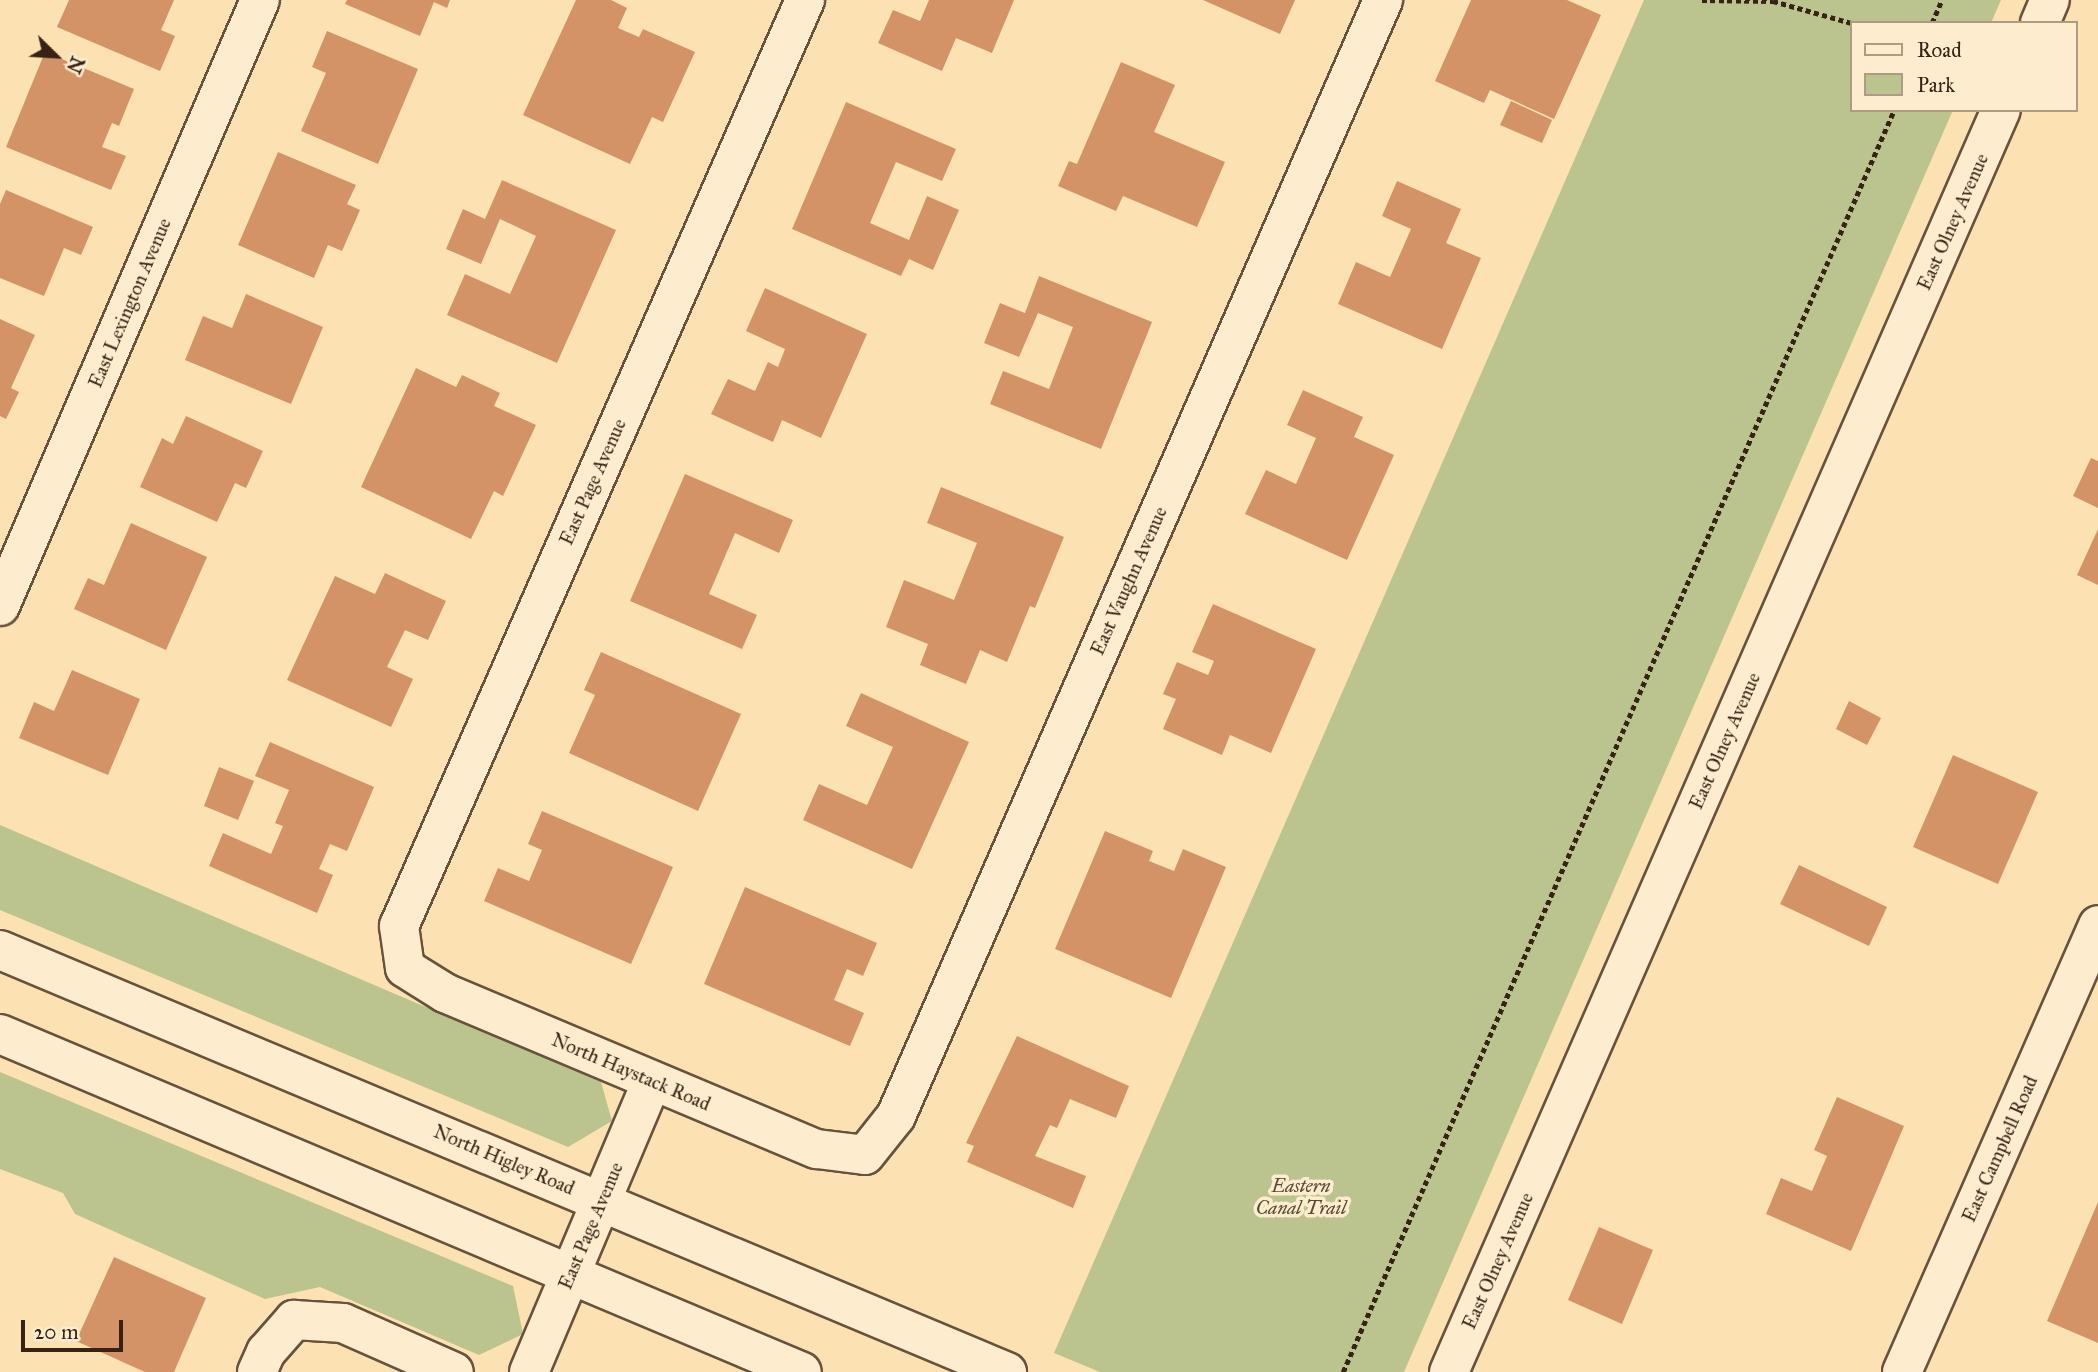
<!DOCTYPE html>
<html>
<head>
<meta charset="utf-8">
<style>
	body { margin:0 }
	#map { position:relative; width:2098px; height:1372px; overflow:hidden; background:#fce2b2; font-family:"IM FELL Great Primer",serif }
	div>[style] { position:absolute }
	.green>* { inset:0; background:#bbc48f }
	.building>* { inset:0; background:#d39367 }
	.path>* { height:4.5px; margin-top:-2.25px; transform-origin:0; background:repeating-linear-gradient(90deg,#372215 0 5px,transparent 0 8.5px) }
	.roads { filter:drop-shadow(2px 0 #68523c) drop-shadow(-2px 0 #68523c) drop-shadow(0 2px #68523c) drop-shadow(0 -2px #68523c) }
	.minor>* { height:38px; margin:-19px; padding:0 19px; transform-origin:19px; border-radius:19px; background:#fdeccd }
	.secondary>* { height:38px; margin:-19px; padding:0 19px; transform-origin:19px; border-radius:19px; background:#fdeccd }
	span { translate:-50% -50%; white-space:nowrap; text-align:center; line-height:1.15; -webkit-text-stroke:7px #fdeccd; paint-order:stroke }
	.street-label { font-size:19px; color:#372215 }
	.park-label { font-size:19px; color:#584a34; font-style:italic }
	.legend { position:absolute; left:1850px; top:21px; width:228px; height:91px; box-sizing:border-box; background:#fdeccd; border:2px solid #ae9b83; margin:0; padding:9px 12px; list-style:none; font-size:21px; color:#372215 }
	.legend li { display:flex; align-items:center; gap:14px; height:35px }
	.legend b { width:35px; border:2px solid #ae9b83 }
	.north { position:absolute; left:21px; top:21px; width:70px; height:70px; -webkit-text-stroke:5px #fdeccd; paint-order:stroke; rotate:114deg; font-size:19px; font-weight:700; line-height:28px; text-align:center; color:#372215 }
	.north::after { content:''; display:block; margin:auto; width:24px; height:32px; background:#372215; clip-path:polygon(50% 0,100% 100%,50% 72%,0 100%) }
	.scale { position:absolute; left:21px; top:1320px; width:102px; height:32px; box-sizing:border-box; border:4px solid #372215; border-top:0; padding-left:9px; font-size:21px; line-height:24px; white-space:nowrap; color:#372215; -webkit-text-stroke:5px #fdeccd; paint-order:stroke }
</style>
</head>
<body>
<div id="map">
	<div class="green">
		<i style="clip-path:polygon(1644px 0,2001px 0,1991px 23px,1851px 23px,1851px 110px,1953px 110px,1404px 1372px,1100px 1372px,1054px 1353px)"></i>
		<i style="clip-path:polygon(0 825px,601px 1082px,612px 1121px,568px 1147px,0 910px)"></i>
		<i style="clip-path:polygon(0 1072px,513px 1286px,523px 1334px,479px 1355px,320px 1287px,265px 1299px,75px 1214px,63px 1193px,0 1169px)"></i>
	</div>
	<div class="building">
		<i style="clip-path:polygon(69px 0,174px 0,161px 30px,175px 36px,160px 71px,57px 27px)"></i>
		<i style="clip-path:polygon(347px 0,450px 0,447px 8px,434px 2px,420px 36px,345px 4px)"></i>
		<i style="clip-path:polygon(576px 0,611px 0,627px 8px,618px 28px,639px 37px,643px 29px,695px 52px,663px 122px,652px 117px,630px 164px,523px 115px)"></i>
		<i style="clip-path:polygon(929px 0,1014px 0,992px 53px,956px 38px,942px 71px,878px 43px,893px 10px,920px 21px)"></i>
		<i style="clip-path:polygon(1203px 0,1295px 0,1280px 34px)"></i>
		<i style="clip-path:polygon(1471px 0,1567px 0,1601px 15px,1554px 119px,1490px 90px,1484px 103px,1435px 81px)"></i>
		<i style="clip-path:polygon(327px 31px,418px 69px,378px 164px,301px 131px,326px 73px,312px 67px)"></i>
		<i style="clip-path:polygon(45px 52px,134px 89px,119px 126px,112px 123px,102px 147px,126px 156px,111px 190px,6px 147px)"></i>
		<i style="clip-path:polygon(1121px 62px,1175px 85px,1154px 132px,1225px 162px,1197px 227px,1123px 196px,1116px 211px,1058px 186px,1069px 161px,1077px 164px)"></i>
		<i style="clip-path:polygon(1511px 101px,1552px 120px,1542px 143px,1500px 125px)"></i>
		<i style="clip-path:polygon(846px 102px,956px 149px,942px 181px,896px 162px,870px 223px,909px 240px,927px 196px,959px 210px,933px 270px,909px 259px,901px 276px,792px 229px)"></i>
		<i style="clip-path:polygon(278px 152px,356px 185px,347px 204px,360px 210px,342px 251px,328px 245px,314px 278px,238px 245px)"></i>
		<i style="clip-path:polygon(502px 180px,616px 230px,557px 363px,447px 315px,465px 274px,510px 294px,536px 236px,500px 219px,481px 264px,446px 249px,463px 209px,485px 219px)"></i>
		<i style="clip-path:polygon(1397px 181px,1461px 209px,1446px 243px,1481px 258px,1442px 349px,1338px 304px,1356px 262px,1390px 277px,1411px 229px,1382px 216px)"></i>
		<i style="clip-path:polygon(6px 190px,93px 227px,81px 255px,64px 248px,44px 296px,0 278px,0 204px)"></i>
		<i style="clip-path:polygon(1039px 276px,1152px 322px,1101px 449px,990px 404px,1003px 371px,1049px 389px,1073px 327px,1038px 313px,1019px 357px,984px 343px,1000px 303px,1025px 313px)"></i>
		<i style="clip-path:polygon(765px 288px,867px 334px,821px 438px,782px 420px,773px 442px,711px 414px,728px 379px,755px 391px,768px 362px,778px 367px,785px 349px,746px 331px)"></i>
		<i style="clip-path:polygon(246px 294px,323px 327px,291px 404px,185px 360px,203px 316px,232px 328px)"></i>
		<i style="clip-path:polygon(0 319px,35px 335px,11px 388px,19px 392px,6px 419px,0 416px)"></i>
		<i style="clip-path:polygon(416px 368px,456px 387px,462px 375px,500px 393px,494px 406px,536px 425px,503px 496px,494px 491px,471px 539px,361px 487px)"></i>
		<i style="clip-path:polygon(1303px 390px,1363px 417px,1354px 437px,1394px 455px,1347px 560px,1245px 514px,1266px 470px,1296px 484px,1316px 438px,1287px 425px)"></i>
		<i style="clip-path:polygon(186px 416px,263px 451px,246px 488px,235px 483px,217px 522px,140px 487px,162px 438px,173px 444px)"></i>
		<i style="clip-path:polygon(2091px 458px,2098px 461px,2098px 508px,2073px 496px)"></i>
		<i style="clip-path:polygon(685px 474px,793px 520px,779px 553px,735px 533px,709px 594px,757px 615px,742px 649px,630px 601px)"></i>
		<i style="clip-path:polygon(941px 487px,1064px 537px,1035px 608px,1030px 606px,1007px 662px,980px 650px,966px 684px,920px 665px,928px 644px,886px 627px,904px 580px,954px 600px,977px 543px,927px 523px)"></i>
		<i style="clip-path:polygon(131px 523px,207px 557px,166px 650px,74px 609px,88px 578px,104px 585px)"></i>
		<i style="clip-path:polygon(2098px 529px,2098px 585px,2077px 575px)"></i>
		<i style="clip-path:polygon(385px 573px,446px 601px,428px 640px,405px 630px,387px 667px,413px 679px,391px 727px,287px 680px,335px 576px,375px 594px)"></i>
		<i style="clip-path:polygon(1213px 604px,1316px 649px,1271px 753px,1230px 735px,1222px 755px,1163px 729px,1176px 699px,1163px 694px,1177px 662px,1208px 675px,1214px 661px,1192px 652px)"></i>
		<i style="clip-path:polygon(601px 652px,741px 714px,698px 811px,569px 753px,595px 695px,584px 690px)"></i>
		<i style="clip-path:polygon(72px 670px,140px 699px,108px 775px,19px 738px,34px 702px,54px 711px)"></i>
		<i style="clip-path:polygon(861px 693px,969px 742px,912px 869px,803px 820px,819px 784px,867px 805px,893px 747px,846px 726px)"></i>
		<i style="clip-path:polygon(1849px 701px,1881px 718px,1867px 745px,1836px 729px)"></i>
		<i style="clip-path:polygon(270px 742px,374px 787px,347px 851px,330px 844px,319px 869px,333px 875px,317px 913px,209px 866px,223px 833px,271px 854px,283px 826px,275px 823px,289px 790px,255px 776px)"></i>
		<i style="clip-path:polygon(1953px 755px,2038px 792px,1998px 884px,1913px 847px)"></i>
		<i style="clip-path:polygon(219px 767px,254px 781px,238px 820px,204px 806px)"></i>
		<i style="clip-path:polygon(542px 811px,673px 867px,631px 964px,484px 901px,498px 868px,529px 881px,542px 850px,528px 844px)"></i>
		<i style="clip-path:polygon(1105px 831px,1153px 851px,1149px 861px,1174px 871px,1183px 849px,1226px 867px,1171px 998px,1055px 949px)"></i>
		<i style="clip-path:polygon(1799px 865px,1887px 907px,1869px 946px,1780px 904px)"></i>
		<i style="clip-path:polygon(745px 887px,877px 943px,863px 976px,847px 969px,834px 1000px,864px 1013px,850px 1046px,704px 984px)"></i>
		<i style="clip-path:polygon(1017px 1036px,1129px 1086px,1116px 1118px,1070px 1099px,1057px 1128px,1050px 1125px,1035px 1156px,1086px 1176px,1073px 1208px,967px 1162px,974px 1146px,966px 1143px)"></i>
		<i style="clip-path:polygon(1837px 1097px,1904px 1126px,1851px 1251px,1766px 1214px,1781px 1178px,1812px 1191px,1827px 1156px,1814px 1150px)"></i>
		<i style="clip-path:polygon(2098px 1202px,2098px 1343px,2047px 1321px)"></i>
		<i style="clip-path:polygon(1599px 1227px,1653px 1250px,1622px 1324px,1568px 1300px)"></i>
		<i style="clip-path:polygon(114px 1257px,206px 1298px,174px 1372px,145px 1372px,76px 1341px)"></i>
	</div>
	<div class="path">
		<i style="left:1702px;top:0;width:71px;rotate:0.8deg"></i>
		<i style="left:1773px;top:1px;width:82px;rotate:15.6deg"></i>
		<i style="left:1932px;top:23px;width:25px;rotate:-67deg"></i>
		<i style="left:1343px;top:1372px;width:1377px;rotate:-66.41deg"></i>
	</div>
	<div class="roads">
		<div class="minor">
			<i style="left:805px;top:0;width:1011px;rotate:113.67deg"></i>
			<i style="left:399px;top:926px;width:42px;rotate:81.9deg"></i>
			<i style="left:405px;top:968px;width:47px;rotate:32deg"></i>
			<i style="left:445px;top:993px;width:403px;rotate:22.8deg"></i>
			<i style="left:817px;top:1149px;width:48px;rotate:7.1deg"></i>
			<i style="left:865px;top:1155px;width:50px;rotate:-51.5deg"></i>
			<i style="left:896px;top:1116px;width:1218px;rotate:-66.42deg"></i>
			<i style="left:2040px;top:23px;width:25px;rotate:-67deg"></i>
			<i style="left:0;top:606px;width:659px;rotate:-66.78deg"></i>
			<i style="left:257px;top:1372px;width:22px;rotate:-66deg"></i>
			<i style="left:266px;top:1352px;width:43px;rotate:-48.8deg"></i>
			<i style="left:294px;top:1320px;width:49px;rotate:3.5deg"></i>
			<i style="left:343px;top:1323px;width:121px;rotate:23.8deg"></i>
			<i style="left:529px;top:1372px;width:316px;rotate:-67.1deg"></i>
			<i style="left:1449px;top:1372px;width:1377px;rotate:-66.38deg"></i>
			<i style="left:1902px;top:1372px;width:488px;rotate:-66.3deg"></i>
		</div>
		<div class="secondary">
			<i style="left:0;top:950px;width:1092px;rotate:22.74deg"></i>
			<i style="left:0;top:1034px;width:870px;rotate:22.85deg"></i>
		</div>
	</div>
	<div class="street-label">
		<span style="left:1953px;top:222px;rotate:-66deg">East Olney Avenue</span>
		<span style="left:130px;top:303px;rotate:-67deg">East Lexington Avenue</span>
		<span style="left:593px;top:482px;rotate:-66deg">East Page Avenue</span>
		<span style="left:1129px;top:581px;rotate:-66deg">East Vaughn Avenue</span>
		<span style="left:1725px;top:741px;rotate:-66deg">East Olney Avenue</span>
		<span style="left:631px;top:1072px;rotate:23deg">North Haystack Road</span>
		<span style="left:2000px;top:1149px;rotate:-66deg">East Campbell Road</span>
		<span style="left:504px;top:1160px;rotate:23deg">North Higley Road</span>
		<span style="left:591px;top:1226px;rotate:-67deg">East Page Avenue</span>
		<span style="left:1498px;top:1261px;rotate:-66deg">East Olney Avenue</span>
	</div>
	<div class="park-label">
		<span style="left:1301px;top:1197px">Eastern<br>Canal Trail</span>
	</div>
	<ul class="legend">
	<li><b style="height:9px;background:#fdeccd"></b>Road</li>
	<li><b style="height:19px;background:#bbc48f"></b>Park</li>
	</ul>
	<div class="north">N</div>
	<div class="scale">20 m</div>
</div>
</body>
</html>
